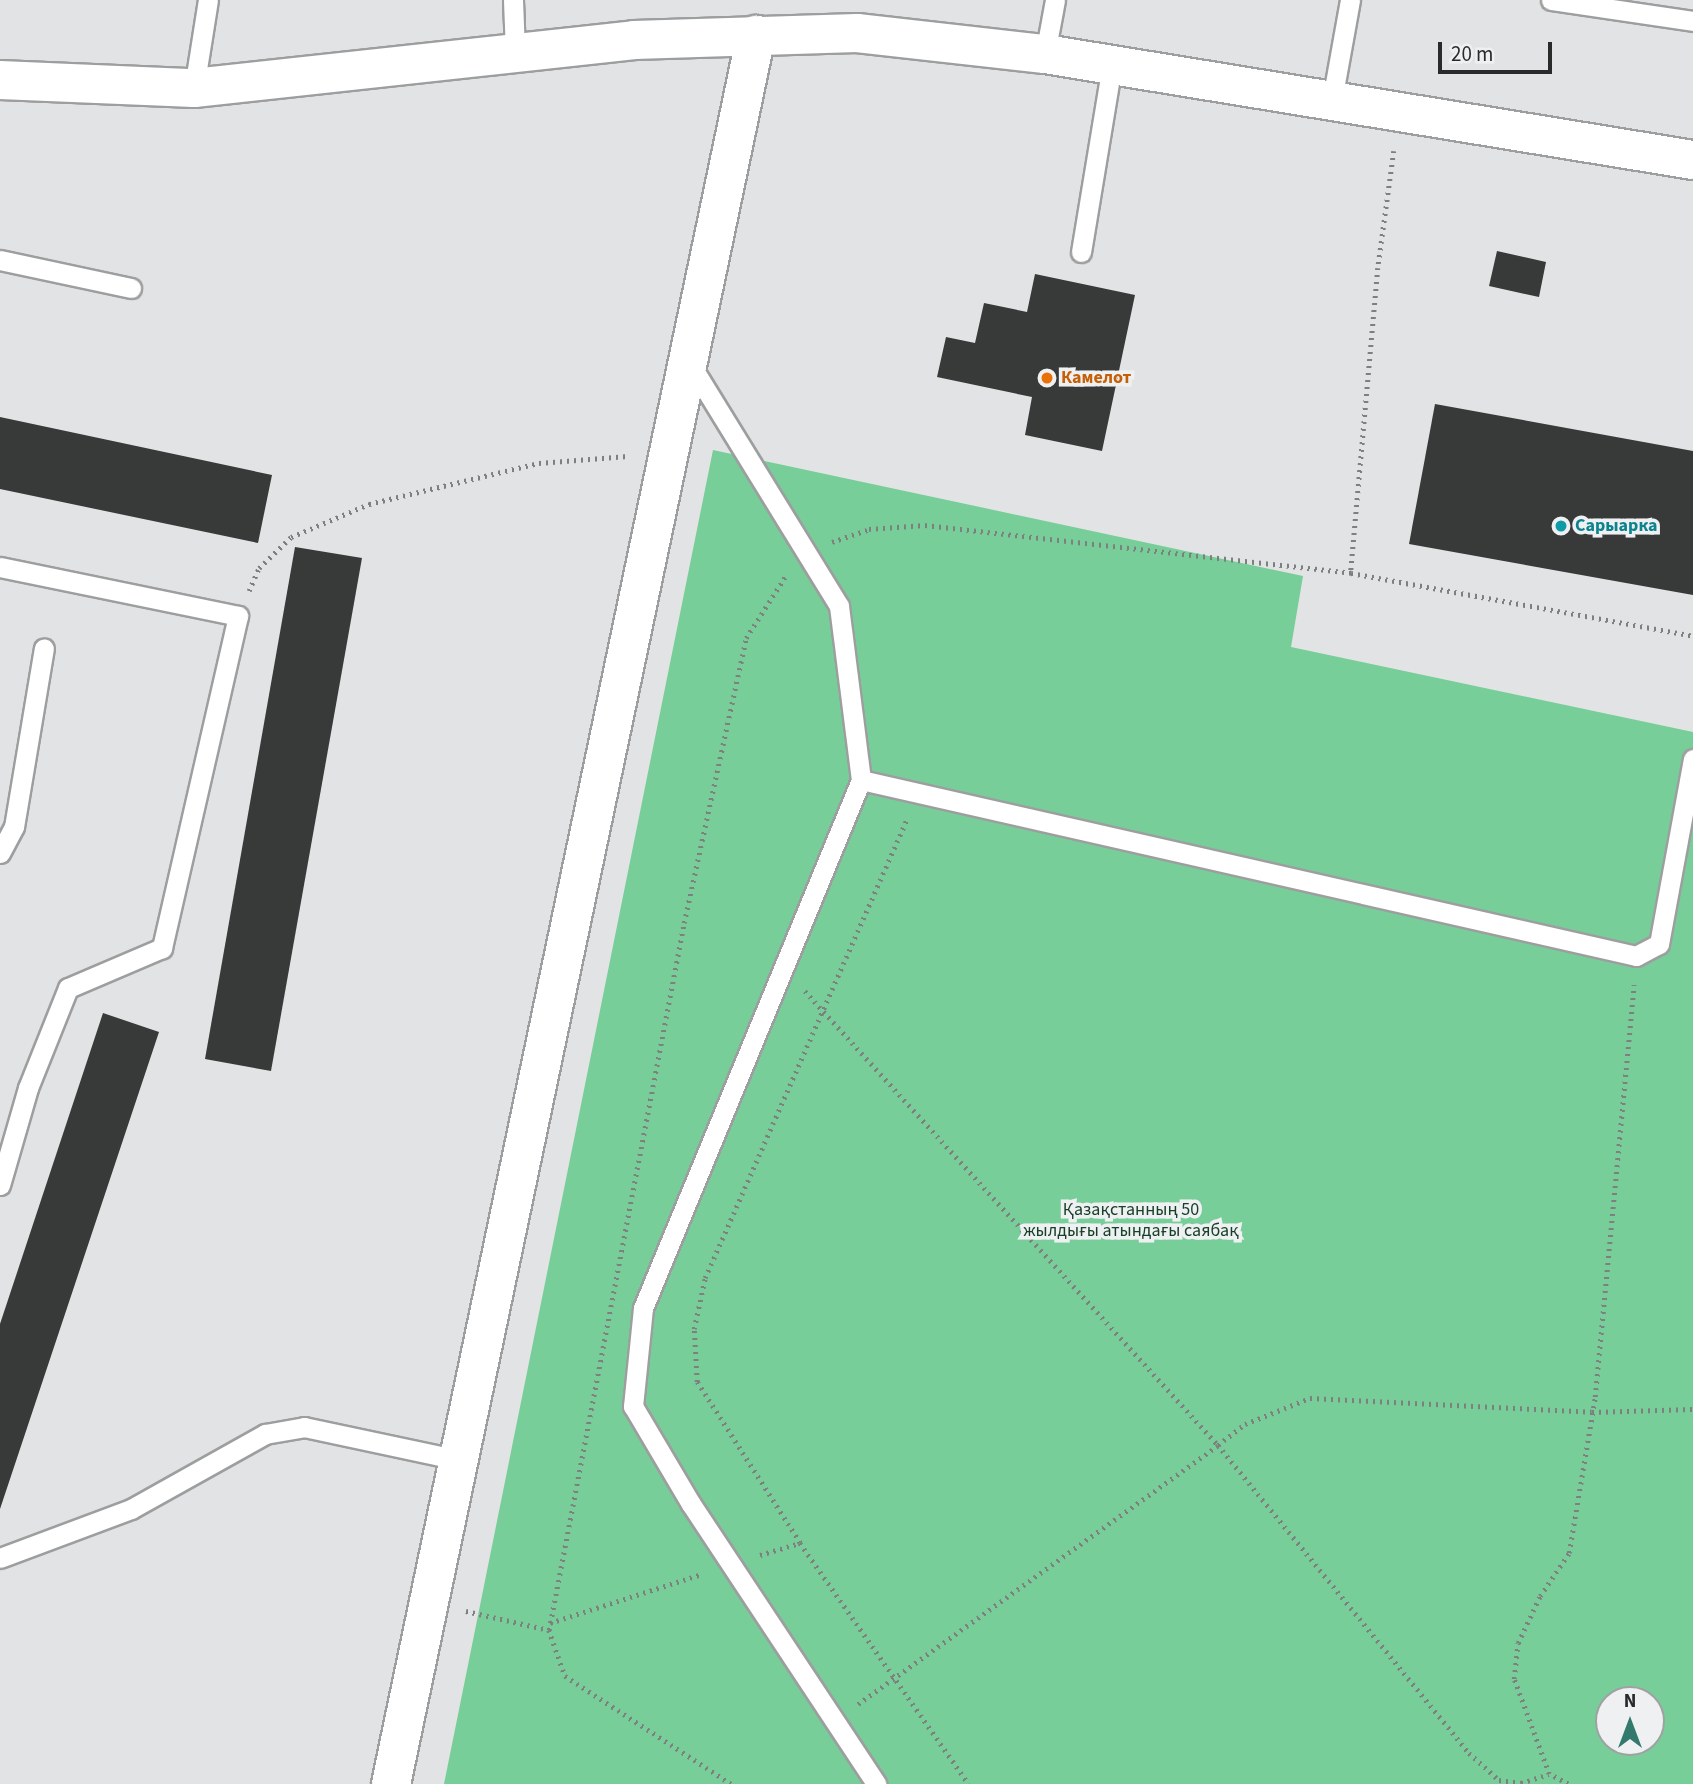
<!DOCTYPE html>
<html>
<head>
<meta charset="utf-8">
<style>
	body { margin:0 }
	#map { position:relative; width:1693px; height:1784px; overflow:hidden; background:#e2e3e4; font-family:"Source Sans 3",sans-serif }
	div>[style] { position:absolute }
	.green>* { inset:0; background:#78ce99 }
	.building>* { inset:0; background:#383939 }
	.path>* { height:4.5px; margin-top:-2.25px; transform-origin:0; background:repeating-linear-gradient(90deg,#7e7f7f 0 2px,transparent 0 7px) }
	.roads { filter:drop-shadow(2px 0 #9d9e9f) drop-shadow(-2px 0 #9d9e9f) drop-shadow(0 2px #9d9e9f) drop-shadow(0 -2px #9d9e9f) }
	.service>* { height:19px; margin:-9.5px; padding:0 9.5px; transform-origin:9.5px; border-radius:9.5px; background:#fff }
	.minor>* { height:38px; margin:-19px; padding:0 19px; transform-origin:19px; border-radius:19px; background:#fff }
	.tertiary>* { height:38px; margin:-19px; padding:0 19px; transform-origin:19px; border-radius:19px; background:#fff }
	.dots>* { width:19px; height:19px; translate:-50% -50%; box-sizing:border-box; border:4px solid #eff0f2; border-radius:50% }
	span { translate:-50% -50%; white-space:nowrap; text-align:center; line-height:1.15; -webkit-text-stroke:7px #eff0f2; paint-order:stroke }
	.food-label { font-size:18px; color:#c56008; font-weight:700 }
	.left { translate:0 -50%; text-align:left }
	.culture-label { font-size:18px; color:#0d838f; font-weight:700 }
	.park-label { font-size:18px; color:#174028 }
	.north { position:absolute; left:1595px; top:1686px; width:70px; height:70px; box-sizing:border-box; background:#eff0f2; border:2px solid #a0a1a2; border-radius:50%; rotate:0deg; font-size:19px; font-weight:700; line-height:28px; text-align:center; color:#292a2a }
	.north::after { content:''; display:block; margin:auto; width:24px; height:32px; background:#34796e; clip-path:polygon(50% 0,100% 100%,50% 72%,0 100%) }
	.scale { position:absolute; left:1438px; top:42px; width:114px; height:32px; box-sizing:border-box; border:4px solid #292a2a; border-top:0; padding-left:9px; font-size:21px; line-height:24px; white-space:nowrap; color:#292a2a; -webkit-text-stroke:5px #eff0f2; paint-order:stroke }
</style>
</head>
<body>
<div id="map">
	<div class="green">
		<i style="clip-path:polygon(evenodd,713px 450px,1303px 576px,1291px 647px,1693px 732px,1693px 1784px,444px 1784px,713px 450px,1609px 1700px,1651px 1700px,1651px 1742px,1609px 1742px,1609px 1700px)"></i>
	</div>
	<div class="building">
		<i style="clip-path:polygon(1497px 251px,1546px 262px,1539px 297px,1489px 286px)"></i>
		<i style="clip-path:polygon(1035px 274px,1135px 295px,1102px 451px,1025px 435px,1032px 397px,937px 377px,946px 337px,975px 343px,984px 303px,1027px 312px)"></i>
		<i style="clip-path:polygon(1435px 404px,1693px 451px,1693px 595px,1409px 544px)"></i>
		<i style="clip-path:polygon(0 417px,272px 475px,258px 543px,0 489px)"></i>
		<i style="clip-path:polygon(295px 547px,362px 558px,271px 1071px,205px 1059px)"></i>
		<i style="clip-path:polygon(103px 1013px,159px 1032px,0 1509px,0 1324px)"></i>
	</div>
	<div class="path">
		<i style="left:1394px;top:151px;width:118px;rotate:97.8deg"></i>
		<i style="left:1378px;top:268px;width:306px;rotate:95.1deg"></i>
		<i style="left:1351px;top:573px;width:348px;rotate:10.4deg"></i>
		<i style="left:832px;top:542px;width:39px;rotate:-19deg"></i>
		<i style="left:869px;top:529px;width:56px;rotate:-4.1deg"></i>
		<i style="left:925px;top:525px;width:429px;rotate:6.4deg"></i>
		<i style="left:249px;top:591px;width:25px;rotate:-67deg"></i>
		<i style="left:259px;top:568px;width:45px;rotate:-44.1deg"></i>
		<i style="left:291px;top:537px;width:85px;rotate:-22.9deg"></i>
		<i style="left:369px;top:504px;width:175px;rotate:-13.6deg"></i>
		<i style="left:539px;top:463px;width:89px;rotate:-4.5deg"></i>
		<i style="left:805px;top:991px;width:614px;rotate:47.71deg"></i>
		<i style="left:1218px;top:1445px;width:34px;rotate:-38deg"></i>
		<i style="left:1245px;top:1424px;width:70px;rotate:-21.8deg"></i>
		<i style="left:1310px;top:1398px;width:282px;rotate:2.8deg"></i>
		<i style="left:1592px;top:1412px;width:101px;rotate:-1.7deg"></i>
		<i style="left:800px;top:1543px;width:191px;rotate:-122.6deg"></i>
		<i style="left:697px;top:1382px;width:53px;rotate:-93.2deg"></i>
		<i style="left:694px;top:1329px;width:52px;rotate:-77.8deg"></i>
		<i style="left:705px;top:1278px;width:501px;rotate:-66.25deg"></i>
		<i style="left:760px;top:1555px;width:42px;rotate:-16.7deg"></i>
		<i style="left:800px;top:1543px;width:294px;rotate:55deg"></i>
		<i style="left:466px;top:1611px;width:85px;rotate:12.9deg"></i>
		<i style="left:549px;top:1630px;width:49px;rotate:70.8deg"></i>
		<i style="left:565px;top:1676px;width:198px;rotate:33deg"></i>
		<i style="left:550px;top:1623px;width:160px;rotate:-17.9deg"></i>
		<i style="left:549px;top:1630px;width:720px;rotate:-79.19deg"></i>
		<i style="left:684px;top:923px;width:292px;rotate:-77.7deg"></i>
		<i style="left:746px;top:638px;width:76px;rotate:-57.4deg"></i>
		<i style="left:858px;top:1704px;width:443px;rotate:-35.7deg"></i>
		<i style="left:1218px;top:1445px;width:397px;rotate:50.8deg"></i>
		<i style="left:1469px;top:1753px;width:40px;rotate:42deg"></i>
		<i style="left:1499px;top:1780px;width:22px;rotate:8deg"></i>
		<i style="left:1521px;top:1783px;width:29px;rotate:-18deg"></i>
		<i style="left:1568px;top:1784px;width:21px;rotate:-152deg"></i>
		<i style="left:1549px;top:1774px;width:101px;rotate:-110.2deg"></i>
		<i style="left:1514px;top:1679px;width:36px;rotate:-84deg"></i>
		<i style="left:1518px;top:1643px;width:52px;rotate:-64.9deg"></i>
		<i style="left:1540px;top:1596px;width:52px;rotate:-56deg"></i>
		<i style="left:1569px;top:1553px;width:158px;rotate:-80.5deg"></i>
		<i style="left:1595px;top:1397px;width:414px;rotate:-84.6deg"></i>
	</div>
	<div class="roads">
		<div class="service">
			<i style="left:513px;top:0;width:52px;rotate:87.8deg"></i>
			<i style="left:1551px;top:0;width:144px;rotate:8.4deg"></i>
			<i style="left:1045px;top:54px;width:55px;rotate:-79.5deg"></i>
			<i style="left:194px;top:88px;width:89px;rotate:-81deg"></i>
			<i style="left:1332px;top:100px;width:102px;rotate:-79.8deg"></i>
			<i style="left:1081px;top:252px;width:190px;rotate:-80.6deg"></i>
			<i style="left:0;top:260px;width:134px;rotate:12.1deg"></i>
			<i style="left:689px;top:362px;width:286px;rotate:58.4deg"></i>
			<i style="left:839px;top:606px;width:175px;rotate:82.8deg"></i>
			<i style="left:861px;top:780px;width:571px;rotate:112.43deg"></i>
			<i style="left:643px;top:1308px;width:99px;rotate:95.8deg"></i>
			<i style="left:633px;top:1406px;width:114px;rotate:59.4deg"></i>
			<i style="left:691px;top:1504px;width:336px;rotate:56.5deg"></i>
			<i style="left:0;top:567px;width:243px;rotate:11.6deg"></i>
			<i style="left:238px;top:616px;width:341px;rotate:102.9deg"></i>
			<i style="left:162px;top:948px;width:102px;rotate:156.9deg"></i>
			<i style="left:68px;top:988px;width:108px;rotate:111.8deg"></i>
			<i style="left:28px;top:1088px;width:101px;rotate:106.1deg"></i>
			<i style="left:861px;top:780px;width:795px;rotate:12.79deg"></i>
			<i style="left:1636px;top:956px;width:26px;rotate:-28deg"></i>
			<i style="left:1659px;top:944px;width:188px;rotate:-79.6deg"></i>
			<i style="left:0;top:853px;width:30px;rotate:-62deg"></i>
			<i style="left:14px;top:827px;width:181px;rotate:-80.5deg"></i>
			<i style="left:0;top:1558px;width:140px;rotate:-20.5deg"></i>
			<i style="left:131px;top:1509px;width:154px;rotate:-29.2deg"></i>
			<i style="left:265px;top:1434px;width:40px;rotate:-10deg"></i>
			<i style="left:304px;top:1427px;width:158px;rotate:12deg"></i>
		</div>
		<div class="minor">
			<i style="left:391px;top:1784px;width:1787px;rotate:-78.21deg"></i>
		</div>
		<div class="tertiary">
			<i style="left:0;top:80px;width:194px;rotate:2.4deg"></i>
			<i style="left:194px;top:88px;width:443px;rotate:-6.2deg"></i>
			<i style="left:634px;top:40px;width:223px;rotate:-1.8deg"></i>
			<i style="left:857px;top:33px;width:189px;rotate:6.4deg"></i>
			<i style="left:1045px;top:54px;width:657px;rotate:9.29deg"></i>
		</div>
	</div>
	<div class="dots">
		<i style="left:1047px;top:378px;background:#e8710a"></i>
		<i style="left:1561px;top:526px;background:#0f9aa8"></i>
	</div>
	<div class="food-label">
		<span class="left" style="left:1061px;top:378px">Камелот</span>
	</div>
	<div class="culture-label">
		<span class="left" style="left:1575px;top:526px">Сарыарка</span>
	</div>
	<div class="park-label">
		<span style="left:1131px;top:1221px">Қазақстанның 50<br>жылдығы атындағы саябақ</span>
	</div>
	<div class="north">N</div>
	<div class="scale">20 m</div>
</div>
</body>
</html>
